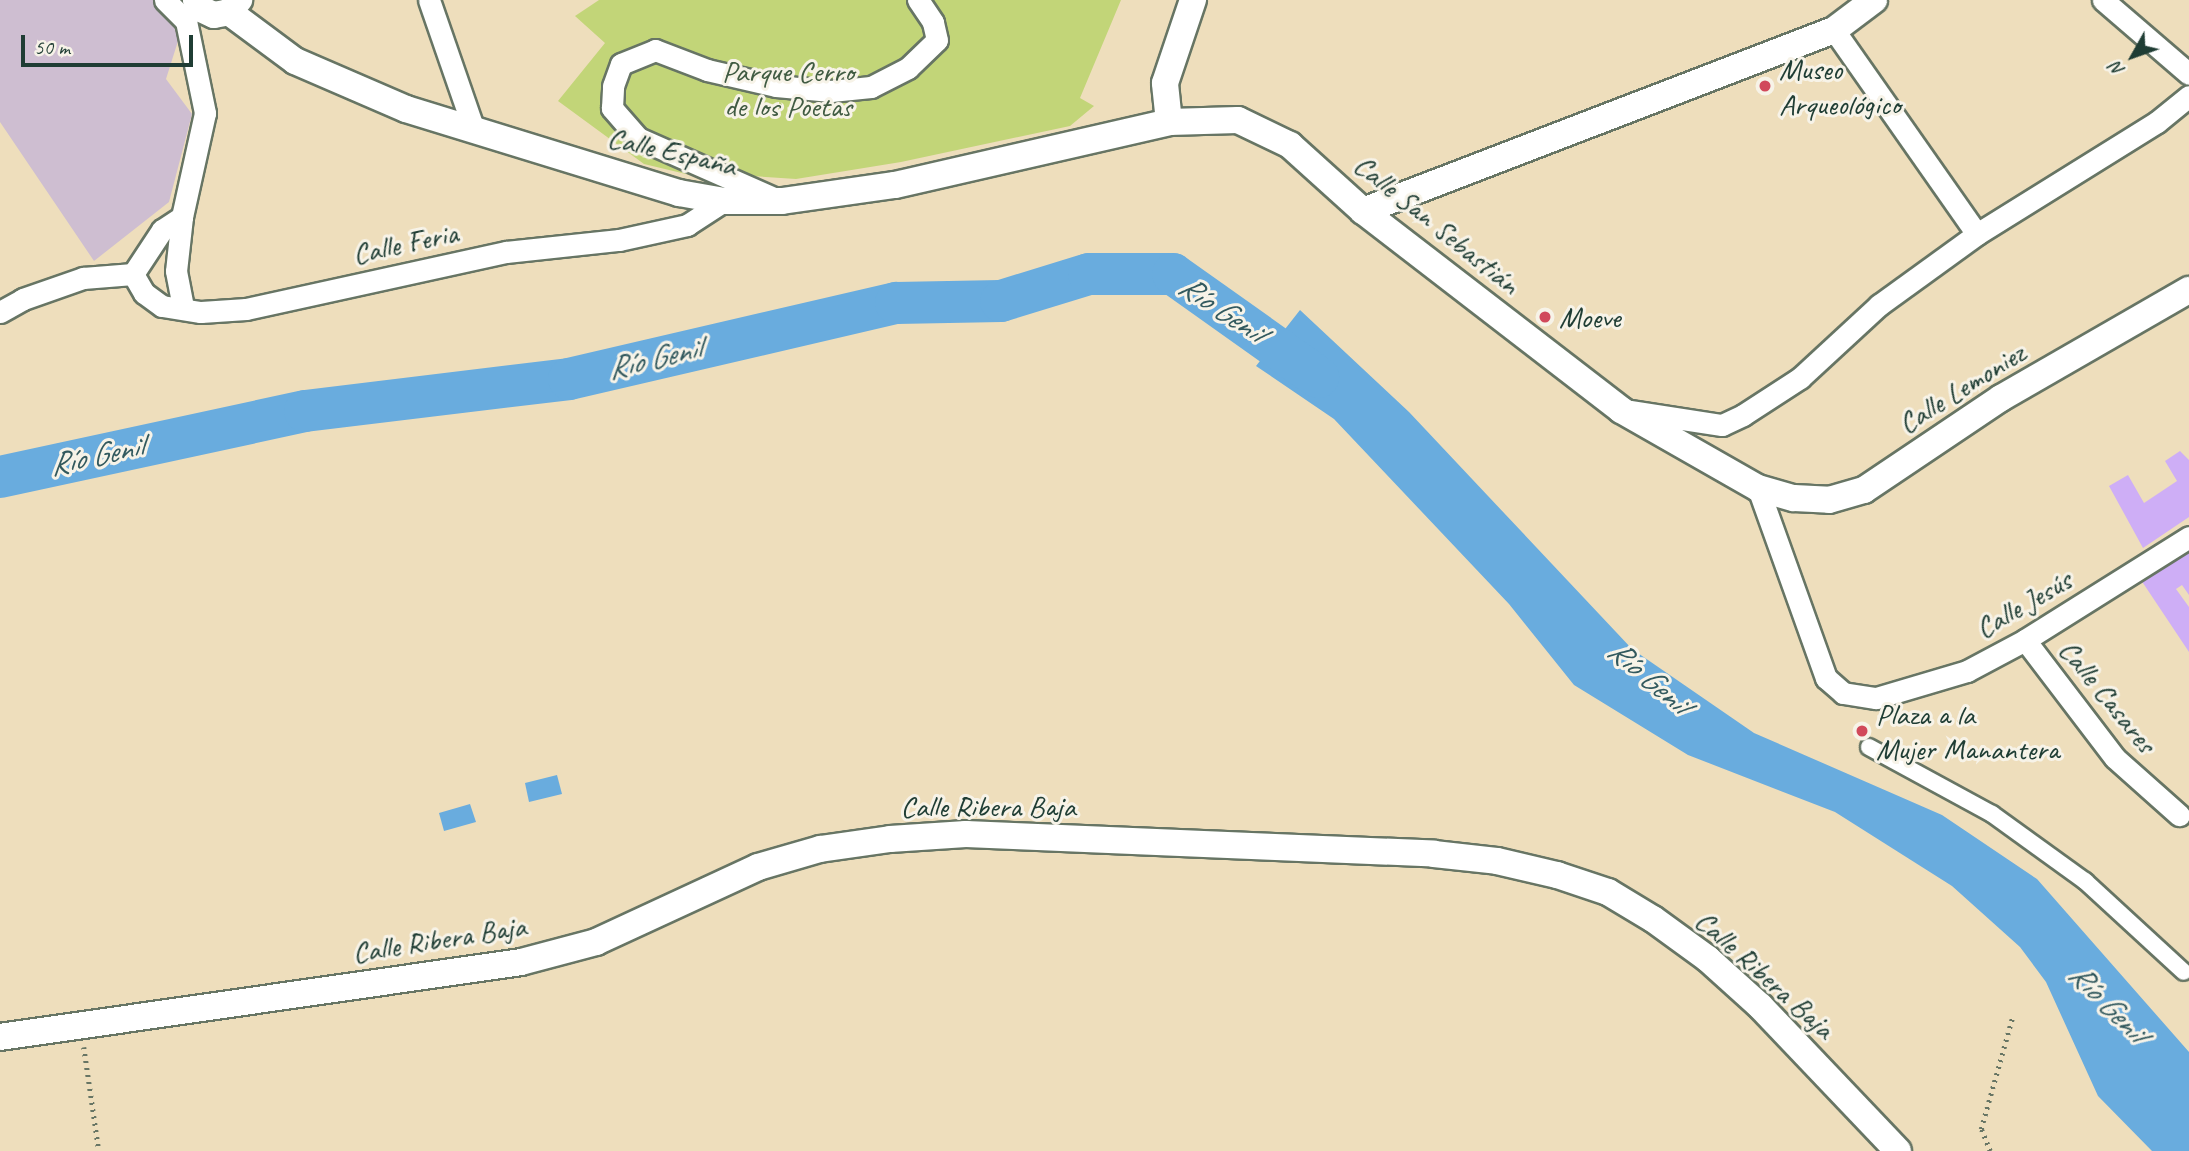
<!DOCTYPE html>
<html>
<head>
<meta charset="utf-8">
<style>
	body { margin:0 }
	#map { position:relative; width:2189px; height:1151px; overflow:hidden; background:#eedebc; font-family:Caveat,sans-serif }
	div>[style] { position:absolute }
	.industrial>* { inset:0; background:#cebed1 }
	.green>* { inset:0; background:#c2d578 }
	.water>* { inset:0; background:#69acde }
	.river>* { height:42px; margin:-21px; padding:0 21px; transform-origin:21px; border-radius:21px; background:#69acde }
	.building>* { inset:0; background:#ceaef6 }
	.path>* { height:4.5px; margin-top:-2.25px; transform-origin:0; background:repeating-linear-gradient(90deg,#677564 0 2px,transparent 0 7px) }
	.roads { filter:drop-shadow(2px 0 #677564) drop-shadow(-2px 0 #677564) drop-shadow(0 2px #677564) drop-shadow(0 -2px #677564) }
	.pedestrian>* { height:16px; margin:-8px; padding:0 8px; transform-origin:8px; border-radius:8px; background:#fff }
	.minor>* { height:21px; margin:-10.5px; padding:0 10.5px; transform-origin:10.5px; border-radius:10.5px; background:#fff }
	.tertiary>* { height:26px; margin:-13px; padding:0 13px; transform-origin:13px; border-radius:13px; background:#fff }
	.dots>* { width:19px; height:19px; translate:-50% -50%; box-sizing:border-box; border:4px solid #f7f3e8; border-radius:50% }
	span { translate:-50% -50%; white-space:nowrap; text-align:center; line-height:1.15; -webkit-text-stroke:6px #f7f3e8; paint-order:stroke }
	.poi-label { font-size:30px; color:#1f3d34 }
	.left { translate:0 -50%; text-align:left }
	.park-label { font-size:30px; color:#405b42 }
	.street-label { font-size:30px; color:#1f3d34 }
	.water-label { font-size:32px; color:#32595e; font-style:italic }
	.north { position:absolute; left:2098px; top:21px; width:70px; height:70px; -webkit-text-stroke:5px #f7f3e8; paint-order:stroke; rotate:230deg; font-size:19px; font-weight:700; line-height:28px; text-align:center; color:#1f3d34 }
	.north::after { content:''; display:block; margin:auto; width:24px; height:32px; background:#1f3d34; clip-path:polygon(50% 0,100% 100%,50% 72%,0 100%) }
	.scale { position:absolute; left:21px; top:35px; width:172px; height:32px; box-sizing:border-box; border:4px solid #1f3d34; border-top:0; padding-left:9px; font-size:21px; line-height:24px; white-space:nowrap; color:#1f3d34; -webkit-text-stroke:5px #f7f3e8; paint-order:stroke }
</style>
</head>
<body>
<div id="map">
	<div class="industrial">
		<i style="clip-path:polygon(0 0,191px 0,166px 79px,192px 114px,169px 202px,94px 261px,0 122px)"></i>
	</div>
	<div class="green">
		<i style="clip-path:polygon(599px 0,1121px 0,1080px 98px,1094px 106px,1070px 126px,901px 162px,796px 179px,753px 176px,699px 155px,690px 175px,644px 164px,558px 101px,605px 43px,575px 16px)"></i>
	</div>
	<div class="water">
		<i style="clip-path:polygon(1300px 310px,1409px 412px,1632px 649px,1754px 733px,1942px 815px,2037px 879px,2189px 1052px,2189px 1151px,2152px 1151px,2098px 1096px,2046px 982px,2020px 947px,1952px 886px,1835px 812px,1688px 755px,1574px 685px,1509px 604px,1334px 419px,1256px 366px)"></i>
		<i style="clip-path:polygon(557px 775px,562px 794px,529px 802px,525px 783px)"></i>
		<i style="clip-path:polygon(470px 804px,476px 822px,444px 831px,439px 813px)"></i>
	</div>
	<div class="river">
		<i style="left:0;top:477px;width:312px;rotate:-12.2deg"></i>
		<i style="left:305px;top:411px;width:266px;rotate:-6.9deg"></i>
		<i style="left:569px;top:379px;width:336px;rotate:-13.1deg"></i>
		<i style="left:896px;top:303px;width:105px;rotate:-1.1deg"></i>
		<i style="left:1001px;top:301px;width:92px;rotate:-17.1deg"></i>
		<i style="left:1089px;top:274px;width:84px"></i>
		<i style="left:1173px;top:274px;width:178px;rotate:35.4deg"></i>
	</div>
	<div class="building">
		<i style="clip-path:polygon(2180px 451px,2189px 460px,2189px 517px,2143px 548px,2109px 486px,2128px 475px,2144px 503px,2177px 481px,2165px 461px)"></i>
		<i style="clip-path:polygon(2189px 549px,2189px 595px,2182px 585px,2176px 589px,2189px 607px,2189px 652px,2141px 580px)"></i>
	</div>
	<div class="path">
		<i style="left:84px;top:1047px;width:105px;rotate:81.8deg"></i>
		<i style="left:1990px;top:1151px;width:24px;rotate:-112deg"></i>
		<i style="left:1981px;top:1129px;width:118px;rotate:-74.3deg"></i>
	</div>
	<div class="roads">
		<div class="pedestrian">
			<i style="left:1869px;top:747px;width:140px;rotate:28.6deg"></i>
			<i style="left:1992px;top:814px;width:115px;rotate:35.8deg"></i>
			<i style="left:2085px;top:881px;width:134px;rotate:42.6deg"></i>
		</div>
		<div class="minor">
			<i style="left:165px;top:0;width:30px;rotate:45deg"></i>
			<i style="left:186px;top:21px;width:94px;rotate:78.3deg"></i>
			<i style="left:205px;top:113px;width:107px;rotate:102.5deg"></i>
			<i style="left:182px;top:217px;width:54px;rotate:96.3deg"></i>
			<i style="left:176px;top:271px;width:36px;rotate:79deg"></i>
			<i style="left:429px;top:0;width:138px;rotate:70.9deg"></i>
			<i style="left:2103px;top:0;width:113px;rotate:40.7deg"></i>
			<i style="left:1834px;top:30px;width:249px;rotate:55deg"></i>
			<i style="left:774px;top:198px;width:149px;rotate:-156.2deg"></i>
			<i style="left:638px;top:138px;width:40px;rotate:-131deg"></i>
			<i style="left:612px;top:108px;width:22px;rotate:-87deg"></i>
			<i style="left:613px;top:86px;width:23px;rotate:-70deg"></i>
			<i style="left:621px;top:64px;width:37px;rotate:-22deg"></i>
			<i style="left:655px;top:50px;width:56px;rotate:21deg"></i>
			<i style="left:707px;top:70px;width:71px;rotate:13.1deg"></i>
			<i style="left:776px;top:86px;width:55px;rotate:5.2deg"></i>
			<i style="left:831px;top:91px;width:40px;rotate:-5.7deg"></i>
			<i style="left:871px;top:87px;width:42px;rotate:-27.2deg"></i>
			<i style="left:908px;top:68px;width:40px;rotate:-44deg"></i>
			<i style="left:937px;top:40px;width:18px;rotate:-103deg"></i>
			<i style="left:933px;top:22px;width:27px;rotate:-124deg"></i>
			<i style="left:133px;top:274px;width:22px;rotate:60deg"></i>
			<i style="left:144px;top:293px;width:22px;rotate:36deg"></i>
			<i style="left:162px;top:306px;width:39px;rotate:9deg"></i>
			<i style="left:201px;top:312px;width:45px;rotate:-3.8deg"></i>
			<i style="left:246px;top:309px;width:266px;rotate:-12.4deg"></i>
			<i style="left:506px;top:252px;width:114px;rotate:-6.1deg"></i>
			<i style="left:619px;top:240px;width:70px;rotate:-12.4deg"></i>
			<i style="left:687px;top:225px;width:44px;rotate:-33deg"></i>
			<i style="left:133px;top:274px;width:53px;rotate:-56.6deg"></i>
			<i style="left:162px;top:230px;width:24px;rotate:-33deg"></i>
			<i style="left:0;top:312px;width:26px;rotate:-29deg"></i>
			<i style="left:23px;top:299px;width:64px;rotate:-19.3deg"></i>
			<i style="left:83px;top:278px;width:50px;rotate:-4.6deg"></i>
			<i style="left:1630px;top:411px;width:93px;rotate:8.7deg"></i>
			<i style="left:1722px;top:425px;width:23px;rotate:-25deg"></i>
			<i style="left:1743px;top:415px;width:68px;rotate:-33deg"></i>
			<i style="left:1800px;top:378px;width:108px;rotate:-42.7deg"></i>
			<i style="left:1879px;top:305px;width:121px;rotate:-35.9deg"></i>
			<i style="left:1977px;top:234px;width:212px;rotate:-31.9deg"></i>
			<i style="left:2157px;top:122px;width:41px;rotate:-39.1deg"></i>
			<i style="left:1758px;top:488px;width:202px;rotate:70.3deg"></i>
			<i style="left:1826px;top:678px;width:23px;rotate:41deg"></i>
			<i style="left:1843px;top:693px;width:33px;rotate:9deg"></i>
			<i style="left:1876px;top:698px;width:95px;rotate:-16.5deg"></i>
			<i style="left:1967px;top:671px;width:66px;rotate:-28.1deg"></i>
			<i style="left:2025px;top:640px;width:194px;rotate:-32.1deg"></i>
			<i style="left:2025px;top:640px;width:148px;rotate:52.7deg"></i>
			<i style="left:2115px;top:758px;width:86px;rotate:41.7deg"></i>
		</div>
		<div class="tertiary">
			<i style="left:196px;top:0;width:10px;rotate:61deg"></i>
			<i style="left:201px;top:9px;width:14px;rotate:25deg"></i>
			<i style="left:214px;top:15px;width:15px;rotate:-11deg"></i>
			<i style="left:229px;top:12px;width:16px;rotate:-50deg"></i>
			<i style="left:229px;top:12px;width:82px;rotate:36.6deg"></i>
			<i style="left:295px;top:61px;width:121px;rotate:23.4deg"></i>
			<i style="left:406px;top:109px;width:286px;rotate:17.1deg"></i>
			<i style="left:679px;top:193px;width:46px;rotate:10.1deg"></i>
			<i style="left:724px;top:201px;width:58px"></i>
			<i style="left:782px;top:201px;width:114px;rotate:-8.1deg"></i>
			<i style="left:895px;top:185px;width:281px;rotate:-12.9deg"></i>
			<i style="left:1169px;top:122px;width:69px;rotate:-1.7deg"></i>
			<i style="left:1238px;top:120px;width:58px;rotate:25.7deg"></i>
			<i style="left:1290px;top:145px;width:98px;rotate:42.1deg"></i>
			<i style="left:1363px;top:211px;width:326px;rotate:37.6deg"></i>
			<i style="left:1621px;top:410px;width:158px;rotate:29.7deg"></i>
			<i style="left:1758px;top:488px;width:37px;rotate:16deg"></i>
			<i style="left:1794px;top:498px;width:35px;rotate:3deg"></i>
			<i style="left:1829px;top:500px;width:36px;rotate:-16deg"></i>
			<i style="left:1864px;top:490px;width:165px;rotate:-33.9deg"></i>
			<i style="left:2001px;top:398px;width:217px;rotate:-29.9deg"></i>
			<i style="left:1169px;top:122px;width:39px;rotate:-96deg"></i>
			<i style="left:1165px;top:83px;width:88px;rotate:-71.4deg"></i>
			<i style="left:1363px;top:211px;width:505px;rotate:-21.02deg"></i>
			<i style="left:1834px;top:30px;width:50px;rotate:-36.9deg"></i>
			<i style="left:0;top:1037px;width:526px;rotate:-8.19deg"></i>
			<i style="left:521px;top:962px;width:78px;rotate:-14.9deg"></i>
			<i style="left:596px;top:942px;width:179px;rotate:-24.8deg"></i>
			<i style="left:758px;top:867px;width:65px;rotate:-16.2deg"></i>
			<i style="left:820px;top:849px;width:71px;rotate:-8.1deg"></i>
			<i style="left:890px;top:839px;width:76px;rotate:-3.8deg"></i>
			<i style="left:966px;top:834px;width:468px;rotate:2.4deg"></i>
			<i style="left:1434px;top:854px;width:63px;rotate:6.3deg"></i>
			<i style="left:1497px;top:861px;width:62px;rotate:13.1deg"></i>
			<i style="left:1557px;top:875px;width:54px;rotate:18.4deg"></i>
			<i style="left:1608px;top:892px;width:52px;rotate:31deg"></i>
			<i style="left:1653px;top:919px;width:68px;rotate:36deg"></i>
			<i style="left:1708px;top:959px;width:70px;rotate:42.1deg"></i>
			<i style="left:1760px;top:1006px;width:200px;rotate:46.4deg"></i>
		</div>
	</div>
	<div class="dots">
		<i style="left:1765px;top:86px;background:#d1495b"></i>
		<i style="left:1545px;top:317px;background:#d1495b"></i>
		<i style="left:1862px;top:731px;background:#d1495b"></i>
	</div>
	<div class="poi-label">
		<span class="left" style="left:1779px;top:86px">Museo<br>Arqueológico</span>
		<span class="left" style="left:1559px;top:317px">Moeve</span>
		<span class="left" style="left:1876px;top:731px">Plaza a la<br>Mujer Manantera</span>
	</div>
	<div class="park-label">
		<span style="left:788px;top:88px">Parque Cerro<br>de los Poetas</span>
	</div>
	<div class="street-label">
		<span style="left:672px;top:151px;rotate:13deg">Calle España</span>
		<span style="left:1437px;top:224px;rotate:39deg">Calle San Sebastián</span>
		<span style="left:405px;top:243px;rotate:-12deg">Calle Feria</span>
		<span style="left:1961px;top:388px;rotate:-32deg">Calle Lemoniez</span>
		<span style="left:2023px;top:604px;rotate:-30deg">Calle Jesús</span>
		<span style="left:2108px;top:696px;rotate:51deg">Calle Casares</span>
		<span style="left:988px;top:806px">Calle Ribera Baja</span>
		<span style="left:439px;top:939px;rotate:-9deg">Calle Ribera Baja</span>
		<span style="left:1765px;top:974px;rotate:42deg">Calle Ribera Baja</span>
	</div>
	<div class="water-label">
		<span style="left:1221px;top:309px;rotate:34deg">Río Genil</span>
		<span style="left:654px;top:359px;rotate:-13deg">Río Genil</span>
		<span style="left:96px;top:456px;rotate:-12deg">Río Genil</span>
		<span style="left:1648px;top:677px;rotate:41deg">Río Genil</span>
		<span style="left:2107px;top:1003px;rotate:46deg">Río Genil</span>
	</div>
	<div class="north">N</div>
	<div class="scale">50 m</div>
</div>
</body>
</html>
